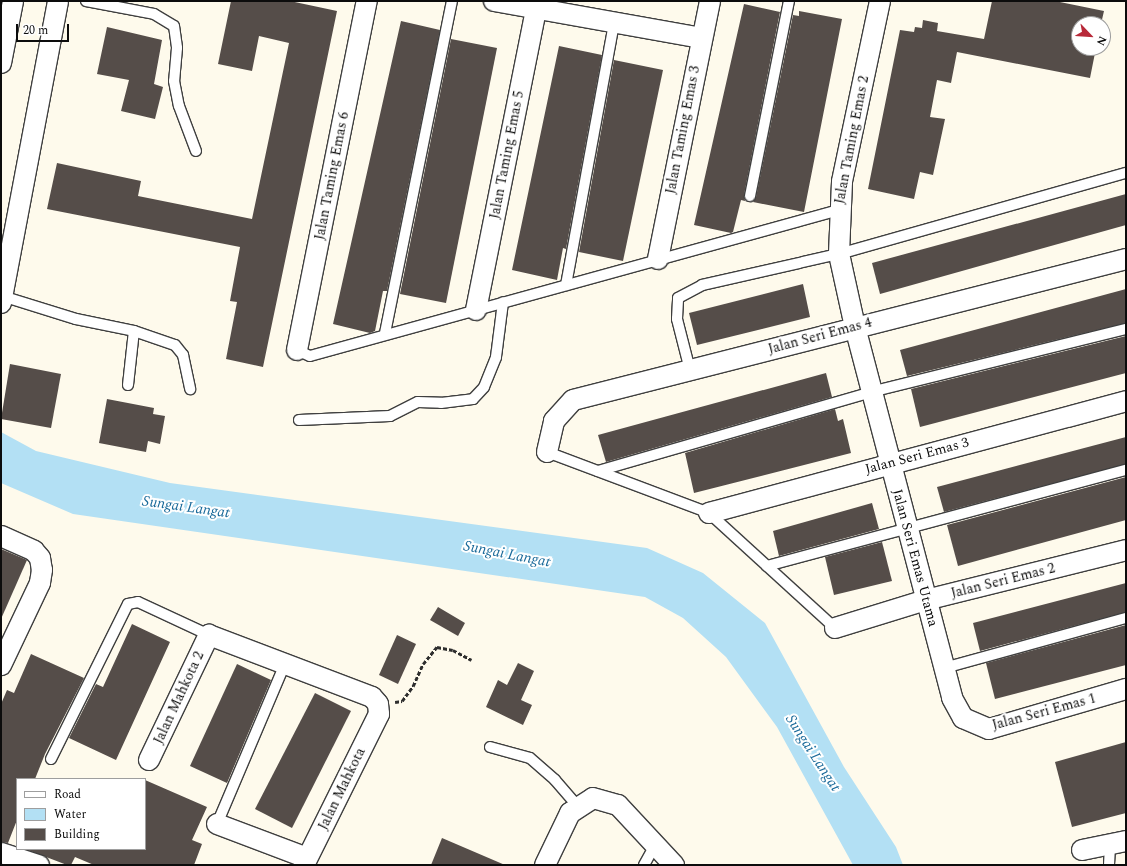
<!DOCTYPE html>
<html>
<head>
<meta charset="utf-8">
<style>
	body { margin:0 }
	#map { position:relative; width:1127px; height:866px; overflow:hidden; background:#fefaec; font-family:Spectral,serif }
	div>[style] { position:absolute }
	.water>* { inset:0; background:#b3e0f4 }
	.building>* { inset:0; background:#554d49 }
	.path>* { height:2.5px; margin-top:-1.25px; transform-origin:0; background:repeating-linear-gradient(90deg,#2e2e2e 0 4px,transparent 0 6px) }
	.roads { filter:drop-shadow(1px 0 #3f3f3f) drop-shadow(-1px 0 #3f3f3f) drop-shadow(0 1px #3f3f3f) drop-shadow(0 -1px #3f3f3f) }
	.lane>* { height:10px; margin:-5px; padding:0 5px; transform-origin:5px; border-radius:5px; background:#fff }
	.street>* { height:20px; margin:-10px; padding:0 10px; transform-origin:10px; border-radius:10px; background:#fff }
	span { translate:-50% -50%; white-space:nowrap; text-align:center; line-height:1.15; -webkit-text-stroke:4px #fff; paint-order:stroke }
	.street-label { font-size:14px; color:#0c0c0c }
	.water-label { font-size:15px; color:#1a6a9a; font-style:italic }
	.frame { position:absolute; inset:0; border:2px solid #0c0c0c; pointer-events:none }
	.legend { position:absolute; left:16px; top:778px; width:130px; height:72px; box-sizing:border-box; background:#fff; border:1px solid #9e9e9e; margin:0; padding:5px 7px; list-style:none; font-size:12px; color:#0c0c0c }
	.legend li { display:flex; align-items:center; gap:8px; height:20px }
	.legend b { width:20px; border:1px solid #9e9e9e }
	.north { position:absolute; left:1071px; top:16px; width:40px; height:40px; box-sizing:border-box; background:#fff; border:1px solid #9e9e9e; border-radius:50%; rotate:115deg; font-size:11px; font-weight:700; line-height:16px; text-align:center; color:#0c0c0c }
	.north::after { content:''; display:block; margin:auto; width:14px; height:18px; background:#b82939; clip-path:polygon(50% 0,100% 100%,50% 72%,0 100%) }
	.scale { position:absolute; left:16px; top:24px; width:53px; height:18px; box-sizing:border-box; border:2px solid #0c0c0c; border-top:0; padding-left:5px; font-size:12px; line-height:14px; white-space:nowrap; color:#0c0c0c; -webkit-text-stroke:3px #fff; paint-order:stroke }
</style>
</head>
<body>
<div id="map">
	<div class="water">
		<i style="clip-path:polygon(1px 432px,36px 451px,170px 483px,647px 548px,703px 573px,765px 623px,844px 767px,896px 847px,903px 865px,853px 865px,777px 727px,726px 657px,683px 618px,645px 597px,73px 514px,1px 483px)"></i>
	</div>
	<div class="building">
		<i style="clip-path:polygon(231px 1px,290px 1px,337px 11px,263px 367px,226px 359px,237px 302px,230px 301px,240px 247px,47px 209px,57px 163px,141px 181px,138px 196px,252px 219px,289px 43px,259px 36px,252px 71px,218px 64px)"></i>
		<i style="clip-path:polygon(992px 1px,1055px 1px,1104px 11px,1101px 24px,1079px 24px,1079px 48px,1096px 48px,1090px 78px,957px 52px,951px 83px,937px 80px,930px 117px,945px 119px,933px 175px,920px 172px,914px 199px,868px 189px,900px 30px,914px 32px,915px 27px,922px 28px,923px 20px,938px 23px,937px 31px,984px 39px)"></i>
		<i style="clip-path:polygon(744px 4px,780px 12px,744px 195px,745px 201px,741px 200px,733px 232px,731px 233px,694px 225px)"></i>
		<i style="clip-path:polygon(799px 11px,842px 19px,804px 212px,753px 202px,756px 197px,793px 15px,799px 16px)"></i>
		<i style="clip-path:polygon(401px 21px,440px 30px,387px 291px,383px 291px,375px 331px,370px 333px,333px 324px)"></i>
		<i style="clip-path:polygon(107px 27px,162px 40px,154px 84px,163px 87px,155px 119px,121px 111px,129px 80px,97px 74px)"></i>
		<i style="clip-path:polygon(451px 39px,497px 48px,446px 303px,400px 294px)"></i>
		<i style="clip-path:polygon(559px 46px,602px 55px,566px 249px,563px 248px,557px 280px,512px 270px)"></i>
		<i style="clip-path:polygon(614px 60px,663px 70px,623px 261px,579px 252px)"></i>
		<i style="clip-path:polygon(1126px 194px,1126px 225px,880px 294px,872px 263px)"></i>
		<i style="clip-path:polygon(803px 284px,810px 317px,697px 345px,689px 313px)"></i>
		<i style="clip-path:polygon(1126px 289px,1126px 323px,907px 376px,900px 350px)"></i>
		<i style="clip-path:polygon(1126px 336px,1126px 373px,920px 427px,911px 389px)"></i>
		<i style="clip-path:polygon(10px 364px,61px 374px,51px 428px,1px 419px)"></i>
		<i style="clip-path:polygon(826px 373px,832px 397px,606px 462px,598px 435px)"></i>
		<i style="clip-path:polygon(107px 399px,154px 408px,153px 414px,165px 416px,160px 444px,148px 441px,146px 452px,99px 443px)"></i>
		<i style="clip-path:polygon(835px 409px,838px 421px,843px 419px,851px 453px,694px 493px,685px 453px)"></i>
		<i style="clip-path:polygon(1126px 437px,1126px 464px,944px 512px,937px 487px)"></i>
		<i style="clip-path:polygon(1126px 477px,1126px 520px,958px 566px,947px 525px)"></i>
		<i style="clip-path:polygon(872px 503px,879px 529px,779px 556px,773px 531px)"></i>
		<i style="clip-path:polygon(882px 542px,892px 581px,834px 595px,825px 557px)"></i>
		<i style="clip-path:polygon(1px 549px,27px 560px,1px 619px)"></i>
		<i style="clip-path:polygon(1126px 583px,1126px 612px,980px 651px,973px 623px)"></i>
		<i style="clip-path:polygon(438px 607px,465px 623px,458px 636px,430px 620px)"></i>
		<i style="clip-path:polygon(132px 624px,170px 642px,116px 760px,69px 738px,96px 684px,103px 687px)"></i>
		<i style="clip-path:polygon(1126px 625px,1126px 665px,995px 699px,986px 663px)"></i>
		<i style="clip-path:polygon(397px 635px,416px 644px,398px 684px,379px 675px)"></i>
		<i style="clip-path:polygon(31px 654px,84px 678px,45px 754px,35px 779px,17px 779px,17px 820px,8px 843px,1px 842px,1px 704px,7px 690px,14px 693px)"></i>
		<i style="clip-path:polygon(518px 663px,534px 671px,521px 700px,532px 705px,523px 725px,486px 707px,498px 680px,507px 685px)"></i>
		<i style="clip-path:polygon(237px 664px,271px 680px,227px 783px,190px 766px)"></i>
		<i style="clip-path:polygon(315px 693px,351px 711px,292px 828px,255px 809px)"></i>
		<i style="clip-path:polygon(1126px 742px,1126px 813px,1072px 827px,1055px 762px)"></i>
		<i style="clip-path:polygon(145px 780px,207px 807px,192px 840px,202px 844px,194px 865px,94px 865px,75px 857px,71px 865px,67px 865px,28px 850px,145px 849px)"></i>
		<i style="clip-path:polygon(442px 838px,505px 865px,431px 865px)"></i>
	</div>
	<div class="path">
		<i style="left:395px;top:702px;width:7px;rotate:-8deg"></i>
		<i style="left:402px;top:701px;width:19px;rotate:-54deg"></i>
		<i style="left:413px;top:686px;width:24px;rotate:-66deg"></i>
		<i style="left:423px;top:664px;width:22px;rotate:-51deg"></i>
		<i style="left:437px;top:647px;width:16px;rotate:11deg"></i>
		<i style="left:453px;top:650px;width:21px;rotate:28deg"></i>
	</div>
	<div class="roads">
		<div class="lane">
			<i style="left:86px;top:1px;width:69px;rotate:10.8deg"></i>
			<i style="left:154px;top:14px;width:23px;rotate:31deg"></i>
			<i style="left:174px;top:26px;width:22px;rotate:82deg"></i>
			<i style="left:177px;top:48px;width:33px;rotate:95deg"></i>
			<i style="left:174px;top:81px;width:25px;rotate:79deg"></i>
			<i style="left:179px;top:106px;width:48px;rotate:69.3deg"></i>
			<i style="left:750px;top:196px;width:199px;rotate:-78.7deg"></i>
			<i style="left:566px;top:285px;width:266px;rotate:-79.6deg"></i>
			<i style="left:2px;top:296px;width:77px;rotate:17.3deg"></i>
			<i style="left:76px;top:319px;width:59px;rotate:11.7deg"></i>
			<i style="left:134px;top:331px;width:43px;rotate:18.9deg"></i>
			<i style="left:175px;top:345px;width:13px;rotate:51deg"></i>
			<i style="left:183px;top:355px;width:35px;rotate:78deg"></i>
			<i style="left:385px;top:333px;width:339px;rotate:-78.6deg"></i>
			<i style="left:297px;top:350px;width:14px;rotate:25deg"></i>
			<i style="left:310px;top:356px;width:549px;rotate:-15.43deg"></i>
			<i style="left:690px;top:370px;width:53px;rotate:-104.3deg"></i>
			<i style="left:677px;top:319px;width:21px;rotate:-87deg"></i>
			<i style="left:678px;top:298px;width:27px;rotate:-28deg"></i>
			<i style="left:702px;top:285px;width:140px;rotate:-12.8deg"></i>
			<i style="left:839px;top:254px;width:298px;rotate:-15.8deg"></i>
			<i style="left:128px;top:385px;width:54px;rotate:-83.7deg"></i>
			<i style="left:299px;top:420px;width:91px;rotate:-2.5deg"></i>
			<i style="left:390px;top:416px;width:31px;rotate:-27deg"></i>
			<i style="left:418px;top:402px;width:23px;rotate:2deg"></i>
			<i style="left:441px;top:403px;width:32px;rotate:-7deg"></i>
			<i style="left:473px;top:399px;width:16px;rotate:-47deg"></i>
			<i style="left:484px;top:387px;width:32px;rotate:-68deg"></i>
			<i style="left:496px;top:357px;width:55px;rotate:-82.7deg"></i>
			<i style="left:547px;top:452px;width:173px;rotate:20.6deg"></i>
			<i style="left:709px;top:513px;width:171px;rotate:42.4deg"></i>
			<i style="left:598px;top:471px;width:284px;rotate:-16.1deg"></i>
			<i style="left:871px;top:392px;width:263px;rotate:-13.9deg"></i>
			<i style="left:767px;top:566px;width:372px;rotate:-15deg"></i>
			<i style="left:944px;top:668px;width:189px;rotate:-15.4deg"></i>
			<i style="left:490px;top:747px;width:41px;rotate:15.4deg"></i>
			<i style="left:530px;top:758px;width:33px;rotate:41deg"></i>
			<i style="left:555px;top:780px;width:35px;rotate:49deg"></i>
			<i style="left:51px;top:759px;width:173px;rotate:-63.6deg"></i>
			<i style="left:128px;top:604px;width:10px;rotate:-11deg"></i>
			<i style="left:138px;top:602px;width:78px;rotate:24.9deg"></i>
			<i style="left:217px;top:824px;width:174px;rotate:-67deg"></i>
			<i style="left:644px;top:865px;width:23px;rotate:-61deg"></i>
			<i style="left:1109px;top:865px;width:21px;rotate:-87deg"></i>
		</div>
		<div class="street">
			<i style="left:494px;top:1px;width:210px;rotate:10.1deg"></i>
			<i style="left:880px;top:1px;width:185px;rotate:101.9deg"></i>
			<i style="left:842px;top:182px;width:72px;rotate:92.4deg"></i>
			<i style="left:839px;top:254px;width:75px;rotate:77.6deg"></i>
			<i style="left:855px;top:327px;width:383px;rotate:75.3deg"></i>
			<i style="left:952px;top:698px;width:23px;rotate:61deg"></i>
			<i style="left:963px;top:718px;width:28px;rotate:23deg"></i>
			<i style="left:989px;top:729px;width:143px;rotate:-16.3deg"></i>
			<i style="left:1px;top:63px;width:63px;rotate:-79deg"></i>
			<i style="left:658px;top:259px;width:263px;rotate:-78.6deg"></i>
			<i style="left:1px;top:303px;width:307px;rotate:-79.3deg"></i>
			<i style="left:476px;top:310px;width:315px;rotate:-78.7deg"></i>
			<i style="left:297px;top:350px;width:356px;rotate:-78.7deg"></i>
			<i style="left:547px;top:452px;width:32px;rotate:-77deg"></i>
			<i style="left:554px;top:421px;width:28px;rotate:-48deg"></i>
			<i style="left:573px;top:400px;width:571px;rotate:-14.3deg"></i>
			<i style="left:709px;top:513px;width:432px;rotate:-15deg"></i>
			<i style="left:1px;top:536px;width:36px;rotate:24deg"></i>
			<i style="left:34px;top:551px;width:9px;rotate:49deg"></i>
			<i style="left:40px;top:558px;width:12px;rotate:81deg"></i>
			<i style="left:42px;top:570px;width:13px;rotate:99deg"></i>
			<i style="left:40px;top:583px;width:91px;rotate:115.4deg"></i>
			<i style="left:835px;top:628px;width:95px;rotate:-17.1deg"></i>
			<i style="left:926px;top:600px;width:206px;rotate:-14deg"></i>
			<i style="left:149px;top:760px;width:139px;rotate:-64.4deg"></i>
			<i style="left:209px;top:635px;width:174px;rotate:20.8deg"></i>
			<i style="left:372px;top:697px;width:9px;rotate:49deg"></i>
			<i style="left:378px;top:704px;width:10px;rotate:84deg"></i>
			<i style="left:379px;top:714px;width:169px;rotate:116.4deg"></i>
			<i style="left:217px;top:824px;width:96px;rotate:20.7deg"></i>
			<i style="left:1082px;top:850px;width:45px;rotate:-11.6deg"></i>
			<i style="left:1px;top:853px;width:40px;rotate:18deg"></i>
			<i style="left:545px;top:865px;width:58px;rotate:-64.3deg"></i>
			<i style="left:570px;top:813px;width:27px;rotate:-33deg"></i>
			<i style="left:593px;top:798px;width:26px;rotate:16deg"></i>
			<i style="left:618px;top:805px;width:82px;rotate:47deg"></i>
		</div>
	</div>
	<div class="street-label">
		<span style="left:683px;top:130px;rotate:-79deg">Jalan Taming Emas 3</span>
		<span style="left:852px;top:140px;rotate:-79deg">Jalan Taming Emas 2</span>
		<span style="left:507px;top:155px;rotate:-79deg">Jalan Taming Emas 5</span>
		<span style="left:332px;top:176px;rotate:-79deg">Jalan Taming Emas 6</span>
		<span style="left:820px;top:336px;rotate:-15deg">Jalan Seri Emas 4</span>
		<span style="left:917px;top:456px;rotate:-15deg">Jalan Seri Emas 3</span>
		<span style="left:915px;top:558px;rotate:75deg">Jalan Seri Emas Utama</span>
		<span style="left:1003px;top:581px;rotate:-14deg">Jalan Seri Emas 2</span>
		<span style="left:179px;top:698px;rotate:-65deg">Jalan Mahkota 2</span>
		<span style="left:1044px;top:712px;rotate:-15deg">Jalan Seri Emas 1</span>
		<span style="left:342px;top:789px;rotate:-64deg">Jalan Mahkota</span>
	</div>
	<div class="water-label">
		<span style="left:186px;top:507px;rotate:8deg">Sungai Langat</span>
		<span style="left:507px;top:554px;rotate:11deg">Sungai Langat</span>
		<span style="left:813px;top:753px;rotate:57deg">Sungai Langat</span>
	</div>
	<div class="frame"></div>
	<ul class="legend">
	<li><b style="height:5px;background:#fff"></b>Road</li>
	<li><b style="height:11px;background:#b3e0f4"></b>Water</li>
	<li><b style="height:11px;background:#554d49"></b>Building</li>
	</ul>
	<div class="north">N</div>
	<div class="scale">20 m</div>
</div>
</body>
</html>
